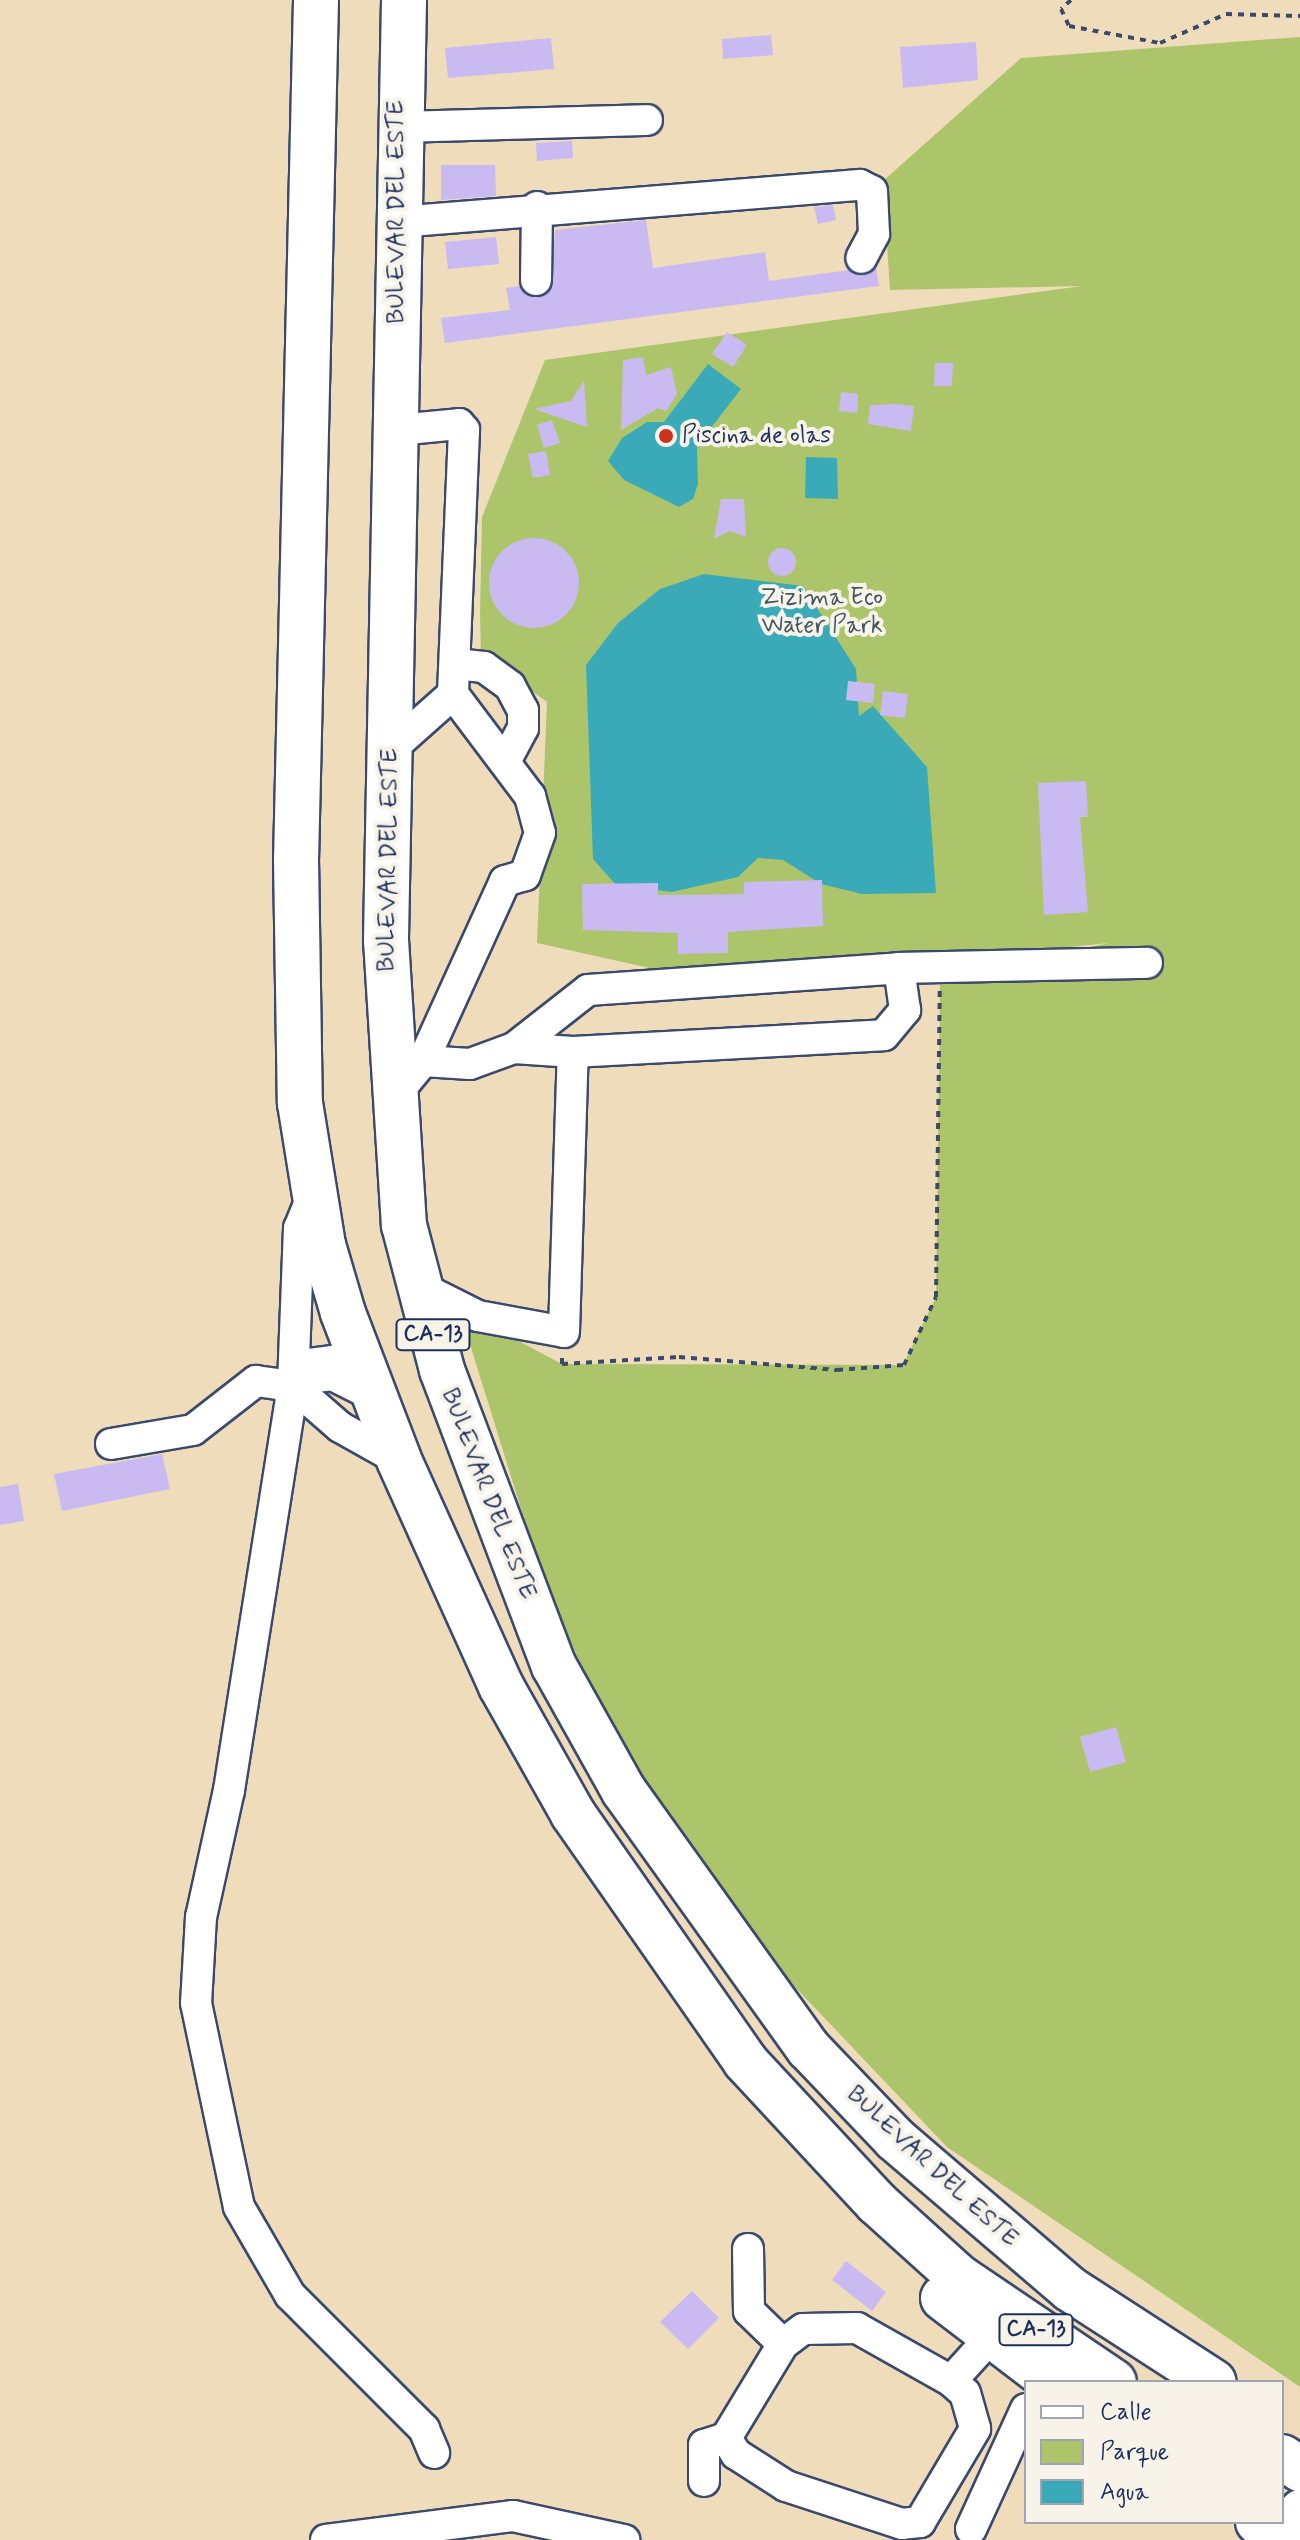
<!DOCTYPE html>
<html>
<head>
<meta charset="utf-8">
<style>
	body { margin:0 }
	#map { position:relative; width:1300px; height:2540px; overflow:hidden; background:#efdcbb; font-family:Mynerve,sans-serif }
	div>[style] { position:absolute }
	.green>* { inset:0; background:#adc56a }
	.water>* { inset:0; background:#3aaab8 }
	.building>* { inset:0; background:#c9baf2 }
	.round { border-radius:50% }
	.path>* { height:4px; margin-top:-2px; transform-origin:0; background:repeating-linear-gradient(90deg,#3b496c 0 6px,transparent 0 12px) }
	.roads { filter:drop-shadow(2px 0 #3b496c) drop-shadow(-2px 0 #3b496c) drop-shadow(0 2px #3b496c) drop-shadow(0 -2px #3b496c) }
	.minor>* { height:30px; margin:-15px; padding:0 15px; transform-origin:15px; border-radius:15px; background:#fff }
	.major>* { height:40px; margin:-20px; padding:0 20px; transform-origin:20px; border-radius:20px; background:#fff }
	.highway>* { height:44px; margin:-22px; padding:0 22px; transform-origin:22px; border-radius:22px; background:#fff }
	.dots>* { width:22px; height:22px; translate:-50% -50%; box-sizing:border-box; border:4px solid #f7f3e8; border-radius:50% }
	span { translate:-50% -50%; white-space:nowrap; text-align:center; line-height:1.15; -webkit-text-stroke:8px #f7f3e8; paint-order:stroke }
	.shield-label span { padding:2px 6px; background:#f7f3e8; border:2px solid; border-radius:6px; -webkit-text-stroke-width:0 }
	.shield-label { font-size:22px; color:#1b2f5e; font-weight:700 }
	.street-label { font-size:24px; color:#1b2f5e }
	.poi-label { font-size:24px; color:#1b2f5e }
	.left { translate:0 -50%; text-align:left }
	.park-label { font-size:24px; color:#405461 }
	.legend { position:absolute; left:1024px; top:2380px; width:260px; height:144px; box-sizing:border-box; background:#f7f3e8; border:2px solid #9fa5b1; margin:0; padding:10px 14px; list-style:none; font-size:24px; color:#1b2f5e }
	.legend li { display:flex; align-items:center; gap:16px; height:40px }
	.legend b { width:40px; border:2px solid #9fa5b1 }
</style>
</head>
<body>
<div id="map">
	<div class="green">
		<i style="clip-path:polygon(1300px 37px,1300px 2387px,947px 2147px,682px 1868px,550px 1602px,459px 1309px,562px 1364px,903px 1365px,936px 1297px,940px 980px,1109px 943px,717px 983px,537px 943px,547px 702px,481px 654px,480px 614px,482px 517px,545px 360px,1082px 286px,890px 290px,883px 181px,1021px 58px)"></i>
	</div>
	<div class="water">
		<i style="clip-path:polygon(708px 364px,741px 389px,697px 446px,698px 484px,693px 499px,679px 507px,624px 480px,608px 461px,622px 438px,647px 422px,664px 422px)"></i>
		<i style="clip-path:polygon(806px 457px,837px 458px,838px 499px,805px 498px)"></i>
		<i style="clip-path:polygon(704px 574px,803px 586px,856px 669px,859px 716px,873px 706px,927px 767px,936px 893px,862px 894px,821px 884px,783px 860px,758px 858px,738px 877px,672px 892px,616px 885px,593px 859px,586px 665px,618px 623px,660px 589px)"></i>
	</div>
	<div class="building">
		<i style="clip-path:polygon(771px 35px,773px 55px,723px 59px,722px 39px)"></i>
		<i style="clip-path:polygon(551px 38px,554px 69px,448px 78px,445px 48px)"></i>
		<i style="clip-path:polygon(976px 42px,978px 80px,903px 88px,900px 47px)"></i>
		<i style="clip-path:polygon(572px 141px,573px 158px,537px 161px,536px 143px)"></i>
		<i style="clip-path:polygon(441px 165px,495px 165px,496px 196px,441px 200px)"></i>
		<i style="clip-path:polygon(833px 205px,836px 220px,818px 224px,814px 207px)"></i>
		<i style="clip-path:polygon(646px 220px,653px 268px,765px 252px,769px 281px,849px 270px,862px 276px,876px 267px,879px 286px,445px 343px,441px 318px,510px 310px,506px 288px,519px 286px,535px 298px,551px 290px,555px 230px)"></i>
		<i style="clip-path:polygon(496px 237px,499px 264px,448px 269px,445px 242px)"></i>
		<i style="clip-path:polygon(727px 332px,747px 345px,733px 367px,712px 354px)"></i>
		<i style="clip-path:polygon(643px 357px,646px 375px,671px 367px,677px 394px,666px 411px,658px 408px,621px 430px,623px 360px)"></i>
		<i style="clip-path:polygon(935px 363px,953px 363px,952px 386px,934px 386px)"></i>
		<i style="clip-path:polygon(584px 381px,587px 427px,534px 409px,571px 401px)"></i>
		<i style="clip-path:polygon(841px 392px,858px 394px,857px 413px,839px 411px)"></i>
		<i style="clip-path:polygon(896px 404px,914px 406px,911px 431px,868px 424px,870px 405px)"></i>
		<i style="clip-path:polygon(552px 420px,560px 443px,544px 448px,537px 425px)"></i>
		<i style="clip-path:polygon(546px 451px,550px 475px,533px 478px,528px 454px)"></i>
		<i style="clip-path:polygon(721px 499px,744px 499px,746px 537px,730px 531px,714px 539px)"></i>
		<i class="round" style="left:489px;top:538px;width:90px;height:90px"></i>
		<i class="round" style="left:768px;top:548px;width:28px;height:28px"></i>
		<i style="clip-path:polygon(848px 681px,875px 684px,873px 703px,846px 700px)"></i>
		<i style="clip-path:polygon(883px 691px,908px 694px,905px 718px,880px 715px)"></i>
		<i style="clip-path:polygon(1086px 781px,1088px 817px,1080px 817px,1088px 912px,1044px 915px,1038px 783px)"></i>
		<i style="clip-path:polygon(822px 880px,823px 926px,728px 932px,728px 953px,678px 954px,678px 933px,583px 930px,582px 884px,658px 883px,658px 895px,744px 894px,744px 882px)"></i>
		<i style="clip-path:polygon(162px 1454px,170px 1489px,62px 1511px,54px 1474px)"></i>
		<i style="clip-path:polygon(18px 1484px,24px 1521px,0 1525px,0 1487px)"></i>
		<i style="clip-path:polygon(1116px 1727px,1126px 1762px,1090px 1772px,1080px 1737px)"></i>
		<i style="clip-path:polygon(846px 2261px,886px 2292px,872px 2311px,832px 2280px)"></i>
		<i style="clip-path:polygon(692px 2291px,719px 2318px,688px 2349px,660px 2322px)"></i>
	</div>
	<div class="path">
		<i style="left:1071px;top:0;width:13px;rotate:138deg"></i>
		<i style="left:1061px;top:9px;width:19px;rotate:65deg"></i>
		<i style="left:1069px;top:26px;width:93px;rotate:10.6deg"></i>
		<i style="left:1160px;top:43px;width:72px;rotate:-23.7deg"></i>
		<i style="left:1226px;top:14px;width:74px;rotate:1.5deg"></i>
		<i style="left:562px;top:1358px;width:6px;rotate:90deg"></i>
		<i style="left:562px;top:1364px;width:117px;rotate:-3.4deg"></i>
		<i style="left:679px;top:1357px;width:159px;rotate:4.7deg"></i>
		<i style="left:837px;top:1370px;width:67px;rotate:-4.3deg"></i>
		<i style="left:904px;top:1365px;width:75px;rotate:-64.8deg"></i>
		<i style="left:936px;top:1297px;width:307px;rotate:-89.3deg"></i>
	</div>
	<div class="roads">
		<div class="minor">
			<i style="left:398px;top:127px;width:249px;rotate:-1.6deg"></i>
			<i style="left:398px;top:222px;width:463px;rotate:-4.6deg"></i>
			<i style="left:860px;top:185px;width:13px;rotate:27deg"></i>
			<i style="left:872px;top:191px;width:43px;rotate:87.3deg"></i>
			<i style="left:874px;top:234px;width:27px;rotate:118deg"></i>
			<i style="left:536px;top:280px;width:73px;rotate:-89.2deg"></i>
			<i style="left:397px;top:430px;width:62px;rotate:-5.5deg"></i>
			<i style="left:459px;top:424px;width:8px;rotate:50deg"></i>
			<i style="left:464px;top:430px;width:264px;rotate:92.4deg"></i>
			<i style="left:453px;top:694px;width:128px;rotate:53deg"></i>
			<i style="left:530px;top:796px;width:38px;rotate:75deg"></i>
			<i style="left:540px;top:833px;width:45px;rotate:109.7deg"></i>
			<i style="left:525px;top:875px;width:21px;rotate:163deg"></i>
			<i style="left:505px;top:881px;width:198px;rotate:114.5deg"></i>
			<i style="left:455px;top:664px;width:29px;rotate:6deg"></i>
			<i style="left:484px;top:667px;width:32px;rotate:36deg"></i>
			<i style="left:510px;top:686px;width:27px;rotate:62deg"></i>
			<i style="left:523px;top:710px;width:18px;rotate:90deg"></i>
			<i style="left:523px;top:728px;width:38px;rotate:118deg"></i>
			<i style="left:391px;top:749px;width:83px;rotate:-41.6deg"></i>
			<i style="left:514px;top:1048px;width:59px;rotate:3.9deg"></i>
			<i style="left:573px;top:1052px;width:311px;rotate:-3.1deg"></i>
			<i style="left:884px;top:1035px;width:33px;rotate:-50deg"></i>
			<i style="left:905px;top:1010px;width:42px;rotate:-98.1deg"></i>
			<i style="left:391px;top:1100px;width:50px;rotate:-50.6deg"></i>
			<i style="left:423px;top:1061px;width:47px;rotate:3.7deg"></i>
			<i style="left:470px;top:1064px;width:47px;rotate:-20deg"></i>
			<i style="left:514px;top:1048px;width:94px;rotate:-38.1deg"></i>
			<i style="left:588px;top:990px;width:312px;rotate:-4deg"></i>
			<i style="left:899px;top:968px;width:248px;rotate:-1.2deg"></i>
			<i style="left:313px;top:1194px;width:37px;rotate:112deg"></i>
			<i style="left:299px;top:1228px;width:158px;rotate:92.2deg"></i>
			<i style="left:293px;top:1386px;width:409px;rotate:99deg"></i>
			<i style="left:229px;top:1790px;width:130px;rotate:102.4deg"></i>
			<i style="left:201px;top:1917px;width:86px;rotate:93.3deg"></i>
			<i style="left:196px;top:2003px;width:208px;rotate:78.1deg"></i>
			<i style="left:239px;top:2207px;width:102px;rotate:59.9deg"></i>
			<i style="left:290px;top:2295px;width:190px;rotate:45deg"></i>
			<i style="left:424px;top:2429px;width:26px;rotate:67deg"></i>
			<i style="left:420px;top:1287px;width:65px;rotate:26.6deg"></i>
			<i style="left:478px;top:1316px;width:87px;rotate:10.5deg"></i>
			<i style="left:564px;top:1332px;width:280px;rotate:-88.2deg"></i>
			<i style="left:111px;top:1444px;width:83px;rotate:-9.7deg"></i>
			<i style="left:193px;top:1430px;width:80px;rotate:-37.9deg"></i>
			<i style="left:256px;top:1381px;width:37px;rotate:8deg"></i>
			<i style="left:293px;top:1386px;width:62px;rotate:41.1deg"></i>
			<i style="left:340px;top:1427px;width:68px;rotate:29.2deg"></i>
			<i style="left:748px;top:2249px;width:62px;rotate:89.1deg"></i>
			<i style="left:749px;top:2311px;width:47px;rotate:44.1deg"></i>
			<i style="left:951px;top:2381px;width:18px;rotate:41deg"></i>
			<i style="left:965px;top:2393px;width:37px;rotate:74deg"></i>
			<i style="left:975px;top:2429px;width:108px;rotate:120.6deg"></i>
			<i style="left:920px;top:2522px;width:18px;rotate:174deg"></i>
			<i style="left:902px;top:2524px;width:122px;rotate:-161.9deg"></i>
			<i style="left:786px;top:2486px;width:59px;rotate:-147.4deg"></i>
			<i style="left:736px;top:2454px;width:19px;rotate:-122deg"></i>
			<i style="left:726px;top:2438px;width:110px;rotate:-58.8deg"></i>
			<i style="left:783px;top:2344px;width:25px;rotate:-37deg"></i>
			<i style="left:803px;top:2329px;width:54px;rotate:-1.1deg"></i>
			<i style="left:857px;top:2328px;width:108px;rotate:29.4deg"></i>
			<i style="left:951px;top:2381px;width:59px;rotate:-47.7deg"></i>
			<i style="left:704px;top:2481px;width:36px;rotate:-90deg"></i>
			<i style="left:704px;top:2445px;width:23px;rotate:-18deg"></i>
			<i style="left:971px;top:2529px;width:132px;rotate:-65.4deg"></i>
			<i style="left:326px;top:2540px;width:189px;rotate:-7.3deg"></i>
			<i style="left:513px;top:2516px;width:114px;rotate:12.2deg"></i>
		</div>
		<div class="major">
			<i style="left:1274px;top:2540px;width:40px;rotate:-49deg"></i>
		</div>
		<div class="highway">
			<i style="left:316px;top:0;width:859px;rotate:91.33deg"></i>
			<i style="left:296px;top:859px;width:244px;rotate:89.1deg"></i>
			<i style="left:300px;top:1103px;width:144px;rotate:80.8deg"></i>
			<i style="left:323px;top:1245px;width:71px;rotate:73.6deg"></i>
			<i style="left:343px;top:1313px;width:157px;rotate:69.1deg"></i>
			<i style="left:399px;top:1460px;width:248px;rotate:65.7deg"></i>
			<i style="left:501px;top:1686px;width:147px;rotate:60.6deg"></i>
			<i style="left:573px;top:1814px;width:301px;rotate:55.1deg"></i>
			<i style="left:745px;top:2061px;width:194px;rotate:47.1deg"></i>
			<i style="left:877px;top:2203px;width:110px;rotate:42.1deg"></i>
			<i style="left:959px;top:2277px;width:187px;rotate:34.1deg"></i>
			<i style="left:404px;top:0;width:940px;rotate:91.1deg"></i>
			<i style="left:386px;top:940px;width:286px;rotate:86.4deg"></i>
			<i style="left:404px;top:1225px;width:150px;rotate:75.3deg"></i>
			<i style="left:442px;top:1370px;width:316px;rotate:69.3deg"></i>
			<i style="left:554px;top:1666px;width:143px;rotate:60.8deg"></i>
			<i style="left:624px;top:1791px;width:317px;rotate:54.4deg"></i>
			<i style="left:809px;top:2049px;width:124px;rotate:46.3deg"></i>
			<i style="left:895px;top:2139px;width:230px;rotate:40.6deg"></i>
			<i style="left:1070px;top:2289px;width:171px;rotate:32.9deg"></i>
			<i style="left:293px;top:1386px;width:21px;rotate:-45deg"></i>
			<i style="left:308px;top:1371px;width:26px;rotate:-7deg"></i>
			<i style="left:334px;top:1368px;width:40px;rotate:26.6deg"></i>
			<i style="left:943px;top:2298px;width:138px;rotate:37.4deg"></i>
			<i style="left:1282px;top:2457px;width:22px;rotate:34deg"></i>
			<i style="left:1258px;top:2522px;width:23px;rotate:41deg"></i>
		</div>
	</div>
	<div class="dots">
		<i style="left:666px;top:436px;background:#c8321e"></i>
	</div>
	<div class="shield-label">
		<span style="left:433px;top:1335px">CA-13</span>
		<span style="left:1036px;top:2330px">CA-13</span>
	</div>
	<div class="street-label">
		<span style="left:397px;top:212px;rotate:-90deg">BULEVAR DEL ESTE</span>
		<span style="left:389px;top:860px;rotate:-89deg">BULEVAR DEL ESTE</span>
		<span style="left:488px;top:1494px;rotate:69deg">BULEVAR DEL ESTE</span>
		<span style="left:932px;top:2167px;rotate:43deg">BULEVAR DEL ESTE</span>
	</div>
	<div class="poi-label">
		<span class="left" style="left:682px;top:436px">Piscina de olas</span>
	</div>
	<div class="park-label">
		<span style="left:822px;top:612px">Zizima Eco<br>Water Park</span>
	</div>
	<ul class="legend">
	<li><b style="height:10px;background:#fff"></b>Calle</li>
	<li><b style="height:22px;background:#adc56a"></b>Parque</li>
	<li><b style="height:22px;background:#3aaab8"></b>Agua</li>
	</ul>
</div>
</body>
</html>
